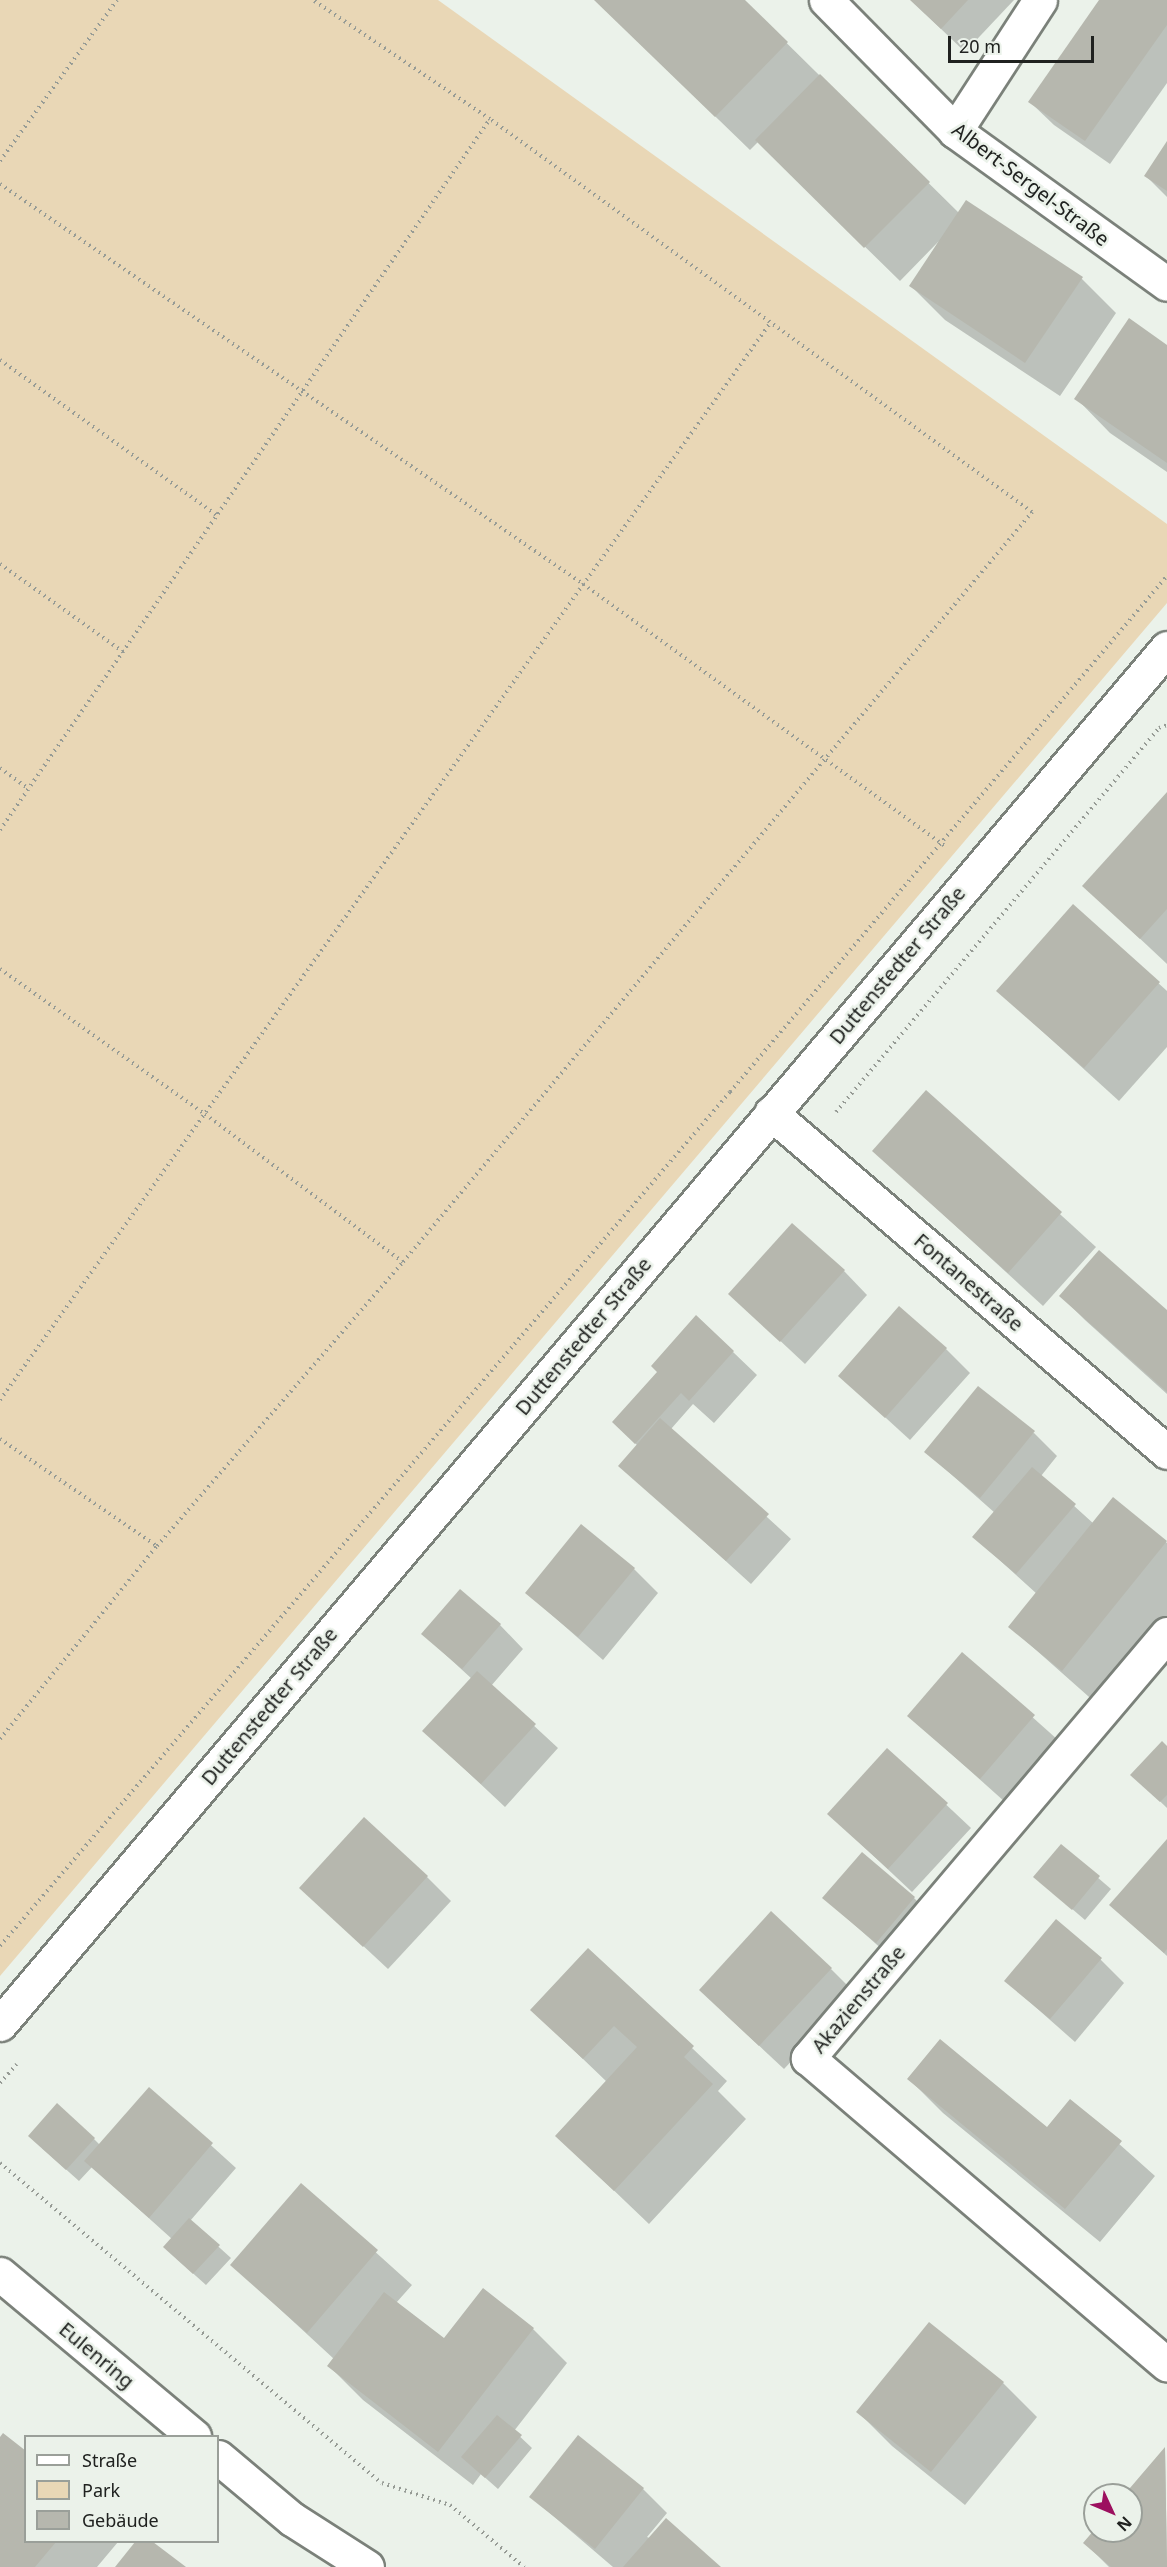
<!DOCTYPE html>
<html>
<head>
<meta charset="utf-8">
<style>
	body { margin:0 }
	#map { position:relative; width:1167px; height:2567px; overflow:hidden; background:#ebf2ea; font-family:"Noto Sans",sans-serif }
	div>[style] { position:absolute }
	.green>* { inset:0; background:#e9d7b6 }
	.shadow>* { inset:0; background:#0003 }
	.building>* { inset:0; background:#b6b7ae }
	.path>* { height:4px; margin-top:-2px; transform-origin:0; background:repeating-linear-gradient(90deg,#969b95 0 1.5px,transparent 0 6px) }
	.roads { filter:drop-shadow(2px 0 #7b817a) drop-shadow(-2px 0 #7b817a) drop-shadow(0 2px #7b817a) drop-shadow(0 -2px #7b817a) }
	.minor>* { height:33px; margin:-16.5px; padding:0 16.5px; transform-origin:16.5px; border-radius:16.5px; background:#fff }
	span { translate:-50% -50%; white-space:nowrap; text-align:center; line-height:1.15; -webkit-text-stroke:5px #ebf2ea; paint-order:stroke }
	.street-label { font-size:20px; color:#202220 }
	.legend { position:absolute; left:24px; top:2435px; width:195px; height:108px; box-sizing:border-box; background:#ebf2ea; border:2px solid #9a9f99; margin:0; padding:8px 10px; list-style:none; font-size:18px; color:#202220 }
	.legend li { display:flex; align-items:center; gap:12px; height:30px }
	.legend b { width:30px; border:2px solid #9a9f99 }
	.north { position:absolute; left:1083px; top:2483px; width:60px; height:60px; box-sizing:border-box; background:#ebf2ea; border:2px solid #9a9f99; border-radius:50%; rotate:134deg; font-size:16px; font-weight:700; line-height:24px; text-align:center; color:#202220 }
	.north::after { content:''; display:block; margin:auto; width:21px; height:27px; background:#9c105f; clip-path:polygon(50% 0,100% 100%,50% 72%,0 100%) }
	.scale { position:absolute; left:948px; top:36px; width:146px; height:27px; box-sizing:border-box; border:3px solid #202220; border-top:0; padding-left:8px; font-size:18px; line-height:21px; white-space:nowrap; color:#202220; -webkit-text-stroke:4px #ebf2ea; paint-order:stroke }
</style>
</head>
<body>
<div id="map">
	<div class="green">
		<i style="clip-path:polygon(0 0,438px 0,1167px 524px,1167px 603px,0 1976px)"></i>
	</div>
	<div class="shadow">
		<i style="clip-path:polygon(595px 0,743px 0,959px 213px,1082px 279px,1116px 313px,1060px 396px,945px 320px,911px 286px,939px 241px,900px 281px,758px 142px,750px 150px)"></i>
		<i style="clip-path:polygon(911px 0,1014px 0,965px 52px)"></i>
		<i style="clip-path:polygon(1101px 0,1167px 0,1167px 83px,1110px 164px,1054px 125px,1030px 102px)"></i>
		<i style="clip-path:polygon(1167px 144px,1167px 197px,1146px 176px)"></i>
		<i style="clip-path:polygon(1167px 347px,1167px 472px,1110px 433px,1076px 398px)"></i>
		<i style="clip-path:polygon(1167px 794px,1167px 964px,1084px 886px)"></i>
		<i style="clip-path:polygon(1073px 906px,1167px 991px,1167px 1047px,1119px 1101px,998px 991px)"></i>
		<i style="clip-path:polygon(926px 1092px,1096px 1247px,1043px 1306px,874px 1151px)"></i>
		<i style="clip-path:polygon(844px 1271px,867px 1295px,805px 1364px,730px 1294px)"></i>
		<i style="clip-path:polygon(1061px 1296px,1167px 1313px,1167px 1394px,1085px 1320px)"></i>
		<i style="clip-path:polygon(946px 1349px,970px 1373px,910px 1440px,840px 1376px)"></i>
		<i style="clip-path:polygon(733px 1352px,757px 1375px,714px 1423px,693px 1404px,671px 1429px,791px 1539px,751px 1584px,621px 1466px,638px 1446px,626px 1434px,659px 1372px)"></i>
		<i style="clip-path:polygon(1034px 1433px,1057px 1456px,1041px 1476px,1094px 1524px,1114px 1499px,1167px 1543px,1167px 1618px,1097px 1704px,1010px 1627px,1037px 1594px,974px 1537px,995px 1513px,926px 1452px)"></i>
		<i style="clip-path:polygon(634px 1569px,658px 1593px,603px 1660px,527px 1593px)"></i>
		<i style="clip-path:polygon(500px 1625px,523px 1649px,491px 1686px,558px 1748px,505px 1807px,424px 1731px,472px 1679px,423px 1634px)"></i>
		<i style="clip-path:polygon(962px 1654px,1058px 1740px,1005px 1802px,909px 1716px)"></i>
		<i style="clip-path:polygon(1167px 1748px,1167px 1808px,1144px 1786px)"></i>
		<i style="clip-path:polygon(888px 1750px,971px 1828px,912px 1892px,829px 1814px)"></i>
		<i style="clip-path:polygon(1167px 1841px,1167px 1956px,1111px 1905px)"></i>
		<i style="clip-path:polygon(1061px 1846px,1111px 1889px,1085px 1920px,1035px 1877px)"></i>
		<i style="clip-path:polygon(427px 1877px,451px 1901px,388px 1969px,301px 1888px)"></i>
		<i style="clip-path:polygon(824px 1898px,914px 1898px,938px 1922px,901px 1966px)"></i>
		<i style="clip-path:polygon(588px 1950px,727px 2081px,718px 2091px,746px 2119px,649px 2224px,557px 2136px,607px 2082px,532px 2010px)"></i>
		<i style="clip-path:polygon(1100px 1959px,1124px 1983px,1075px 2042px,1006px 1981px)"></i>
		<i style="clip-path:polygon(831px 1969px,855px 1993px,784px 2069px,725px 2014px)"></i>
		<i style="clip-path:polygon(909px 2079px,1047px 2129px,1071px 2101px,1155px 2176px,1100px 2242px,943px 2113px)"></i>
		<i style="clip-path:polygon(149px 2089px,236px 2168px,190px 2221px,231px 2258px,206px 2285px,177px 2259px,172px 2239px,92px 2167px,79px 2181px,42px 2148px,94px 2139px,100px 2145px)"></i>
		<i style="clip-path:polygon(301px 2185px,412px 2285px,396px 2303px,444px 2340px,533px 2329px,567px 2363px,514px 2431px,532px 2448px,498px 2489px,481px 2474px,473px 2485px,363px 2400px,329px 2366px,334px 2359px,232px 2265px)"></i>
		<i style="clip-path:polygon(1003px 2383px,1037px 2417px,965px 2505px,892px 2446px,858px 2412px)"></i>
		<i style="clip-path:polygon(0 2439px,26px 2542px,118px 2542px,97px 2567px,0 2567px)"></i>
		<i style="clip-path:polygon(1165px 2449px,1167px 2567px,1109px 2567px,1085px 2543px,1131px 2531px,1131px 2495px,1126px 2495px)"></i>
		<i style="clip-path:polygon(643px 2489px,667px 2513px,647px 2537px,719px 2567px,613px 2567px,531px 2497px)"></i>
	</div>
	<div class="building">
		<i style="clip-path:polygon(594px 0,745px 0,788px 42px,715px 117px)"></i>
		<i style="clip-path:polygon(910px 0,968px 0,941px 29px)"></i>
		<i style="clip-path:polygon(1099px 0,1167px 0,1167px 25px,1085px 141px,1028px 102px)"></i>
		<i style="clip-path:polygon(820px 74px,930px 182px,864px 248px,755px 140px)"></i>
		<i style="clip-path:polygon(1167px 141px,1167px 191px,1144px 176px)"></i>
		<i style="clip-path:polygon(966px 200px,1083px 277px,1025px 363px,909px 286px)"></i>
		<i style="clip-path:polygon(1129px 318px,1167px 345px,1167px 463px,1074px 399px)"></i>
		<i style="clip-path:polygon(1167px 792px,1167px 909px,1140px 939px,1082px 886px)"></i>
		<i style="clip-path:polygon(1073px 904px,1160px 982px,1084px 1068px,996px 991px)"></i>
		<i style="clip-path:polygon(926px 1090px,1062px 1212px,1008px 1273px,872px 1151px)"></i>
		<i style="clip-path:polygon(792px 1223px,845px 1270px,780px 1342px,728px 1294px)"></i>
		<i style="clip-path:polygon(1099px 1250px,1167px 1310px,1167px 1392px,1059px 1296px)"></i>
		<i style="clip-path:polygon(899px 1306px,947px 1348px,885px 1418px,838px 1376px)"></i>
		<i style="clip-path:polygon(696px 1315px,734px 1351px,689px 1401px,681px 1393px,635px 1444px,612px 1422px,657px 1372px,651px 1366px)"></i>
		<i style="clip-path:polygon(978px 1386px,1035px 1431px,980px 1498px,924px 1452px)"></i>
		<i style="clip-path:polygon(660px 1418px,769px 1514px,726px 1561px,618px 1466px)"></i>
		<i style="clip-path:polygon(1032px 1467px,1076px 1504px,1016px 1574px,972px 1537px)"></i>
		<i style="clip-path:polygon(1113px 1497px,1167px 1541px,1062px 1671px,1008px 1627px)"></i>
		<i style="clip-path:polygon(581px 1524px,635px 1568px,578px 1637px,525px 1593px)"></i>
		<i style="clip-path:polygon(460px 1589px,501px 1624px,462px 1669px,421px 1634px)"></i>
		<i style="clip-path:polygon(962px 1652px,1035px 1715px,980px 1779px,907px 1716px)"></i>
		<i style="clip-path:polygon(477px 1671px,536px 1724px,481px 1784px,422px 1731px)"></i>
		<i style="clip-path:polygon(1162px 1741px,1167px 1746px,1167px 1795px,1160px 1802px,1130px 1775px)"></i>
		<i style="clip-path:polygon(887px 1748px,948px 1803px,888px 1869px,827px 1814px)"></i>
		<i style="clip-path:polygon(364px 1817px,428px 1876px,363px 1947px,299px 1888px)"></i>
		<i style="clip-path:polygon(1167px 1839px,1167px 1949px,1164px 1953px,1109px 1905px)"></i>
		<i style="clip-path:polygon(1061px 1844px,1100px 1876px,1072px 1910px,1033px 1877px)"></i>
		<i style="clip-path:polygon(862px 1852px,915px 1897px,876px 1943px,822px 1898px)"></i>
		<i style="clip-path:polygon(771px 1911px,832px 1968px,759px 2046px,699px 1990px)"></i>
		<i style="clip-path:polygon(1056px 1919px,1102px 1958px,1050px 2019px,1004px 1981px)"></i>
		<i style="clip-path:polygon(588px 1948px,694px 2046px,684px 2057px,713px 2084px,614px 2191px,555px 2136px,637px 2047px,614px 2026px,583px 2059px,530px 2010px)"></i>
		<i style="clip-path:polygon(940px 2039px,1047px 2127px,1070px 2099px,1122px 2141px,1065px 2209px,907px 2079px)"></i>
		<i style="clip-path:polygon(149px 2087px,213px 2143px,149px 2218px,84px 2161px)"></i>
		<i style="clip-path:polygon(57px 2103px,95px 2138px,66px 2170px,28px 2136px)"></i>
		<i style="clip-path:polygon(301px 2183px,378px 2250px,307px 2333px,230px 2265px)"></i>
		<i style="clip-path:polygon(189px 2218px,220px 2245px,193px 2274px,163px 2247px)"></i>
		<i style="clip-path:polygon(483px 2288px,534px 2328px,438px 2452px,327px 2366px,384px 2292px,444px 2338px)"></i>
		<i style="clip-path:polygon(929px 2322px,1004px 2382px,931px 2472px,856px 2412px)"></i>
		<i style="clip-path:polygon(497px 2415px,522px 2435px,485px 2478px,461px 2457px)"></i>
		<i style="clip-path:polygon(3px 2433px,26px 2451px,26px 2542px,56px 2542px,35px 2567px,0 2567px,0 2437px)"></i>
		<i style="clip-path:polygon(578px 2435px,644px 2488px,595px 2549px,529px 2497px)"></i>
		<i style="clip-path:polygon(1165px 2447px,1167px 2567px,1111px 2567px,1083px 2543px,1095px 2529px,1131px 2531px,1131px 2495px,1124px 2495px)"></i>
		<i style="clip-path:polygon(666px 2518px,721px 2567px,623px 2567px)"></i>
		<i style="clip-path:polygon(135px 2542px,153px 2542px,186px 2567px,115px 2567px)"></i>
	</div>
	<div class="path">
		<i style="left:0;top:161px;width:199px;rotate:-54deg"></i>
		<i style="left:0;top:184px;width:707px;rotate:34.45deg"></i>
		<i style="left:583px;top:584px;width:447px;rotate:35.9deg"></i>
		<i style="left:0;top:360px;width:269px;rotate:35.6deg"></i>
		<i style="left:0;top:564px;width:153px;rotate:35.5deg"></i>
		<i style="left:0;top:768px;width:36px;rotate:36deg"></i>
		<i style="left:0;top:830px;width:863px;rotate:-55.43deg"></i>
		<i style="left:0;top:969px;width:251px;rotate:35.3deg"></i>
		<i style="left:205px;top:1114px;width:247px;rotate:36.8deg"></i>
		<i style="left:730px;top:1092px;width:676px;rotate:-49.74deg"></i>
		<i style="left:836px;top:1112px;width:502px;rotate:-49.93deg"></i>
		<i style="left:1159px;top:728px;width:9px;rotate:-21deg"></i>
		<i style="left:0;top:1400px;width:1325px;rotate:-54.43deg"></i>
		<i style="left:0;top:1439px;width:190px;rotate:34.3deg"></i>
		<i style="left:0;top:1739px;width:249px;rotate:-50.9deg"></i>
		<i style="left:157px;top:1546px;width:376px;rotate:-49.1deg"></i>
		<i style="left:403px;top:1262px;width:979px;rotate:-50.01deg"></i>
		<i style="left:1032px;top:512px;width:669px;rotate:-144.05deg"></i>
		<i style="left:490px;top:119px;width:213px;rotate:-146.1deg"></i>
		<i style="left:0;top:1946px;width:1123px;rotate:-49.48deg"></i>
		<i style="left:730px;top:1092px;width:3px;rotate:18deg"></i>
		<i style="left:0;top:2083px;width:25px;rotate:-48deg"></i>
		<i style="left:0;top:2163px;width:498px;rotate:40deg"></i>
		<i style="left:382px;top:2483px;width:71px;rotate:17.9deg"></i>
		<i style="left:450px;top:2505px;width:97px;rotate:40deg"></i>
	</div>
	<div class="roads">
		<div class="minor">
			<i style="left:826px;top:0;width:184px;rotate:45.4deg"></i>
			<i style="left:955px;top:131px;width:261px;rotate:35.8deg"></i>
			<i style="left:955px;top:131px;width:156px;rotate:-57deg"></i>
			<i style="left:771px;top:1113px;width:521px;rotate:40.57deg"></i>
			<i style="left:1167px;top:1634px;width:556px;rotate:130.25deg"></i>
			<i style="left:808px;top:2058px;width:472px;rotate:40.5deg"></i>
			<i style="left:0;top:2024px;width:1804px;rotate:-49.7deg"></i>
			<i style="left:0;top:2274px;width:253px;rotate:39.9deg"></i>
			<i style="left:218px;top:2457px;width:97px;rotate:40deg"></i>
			<i style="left:292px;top:2519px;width:89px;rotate:32.6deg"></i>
		</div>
	</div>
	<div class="street-label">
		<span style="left:1031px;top:184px;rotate:37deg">Albert-Sergel-Straße</span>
		<span style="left:897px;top:965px;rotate:-50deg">Duttenstedter Straße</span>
		<span style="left:969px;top:1282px;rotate:41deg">Fontanestraße</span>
		<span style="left:583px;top:1336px;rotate:-50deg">Duttenstedter Straße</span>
		<span style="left:269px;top:1706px;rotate:-50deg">Duttenstedter Straße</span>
		<span style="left:858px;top:1999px;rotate:-50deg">Akazienstraße</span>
		<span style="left:97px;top:2355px;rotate:40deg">Eulenring</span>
	</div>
	<ul class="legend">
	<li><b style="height:8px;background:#fff"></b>Straße</li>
	<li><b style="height:16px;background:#e9d7b6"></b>Park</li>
	<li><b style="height:16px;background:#b6b7ae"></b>Gebäude</li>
	</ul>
	<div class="north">N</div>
	<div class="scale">20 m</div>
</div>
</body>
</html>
